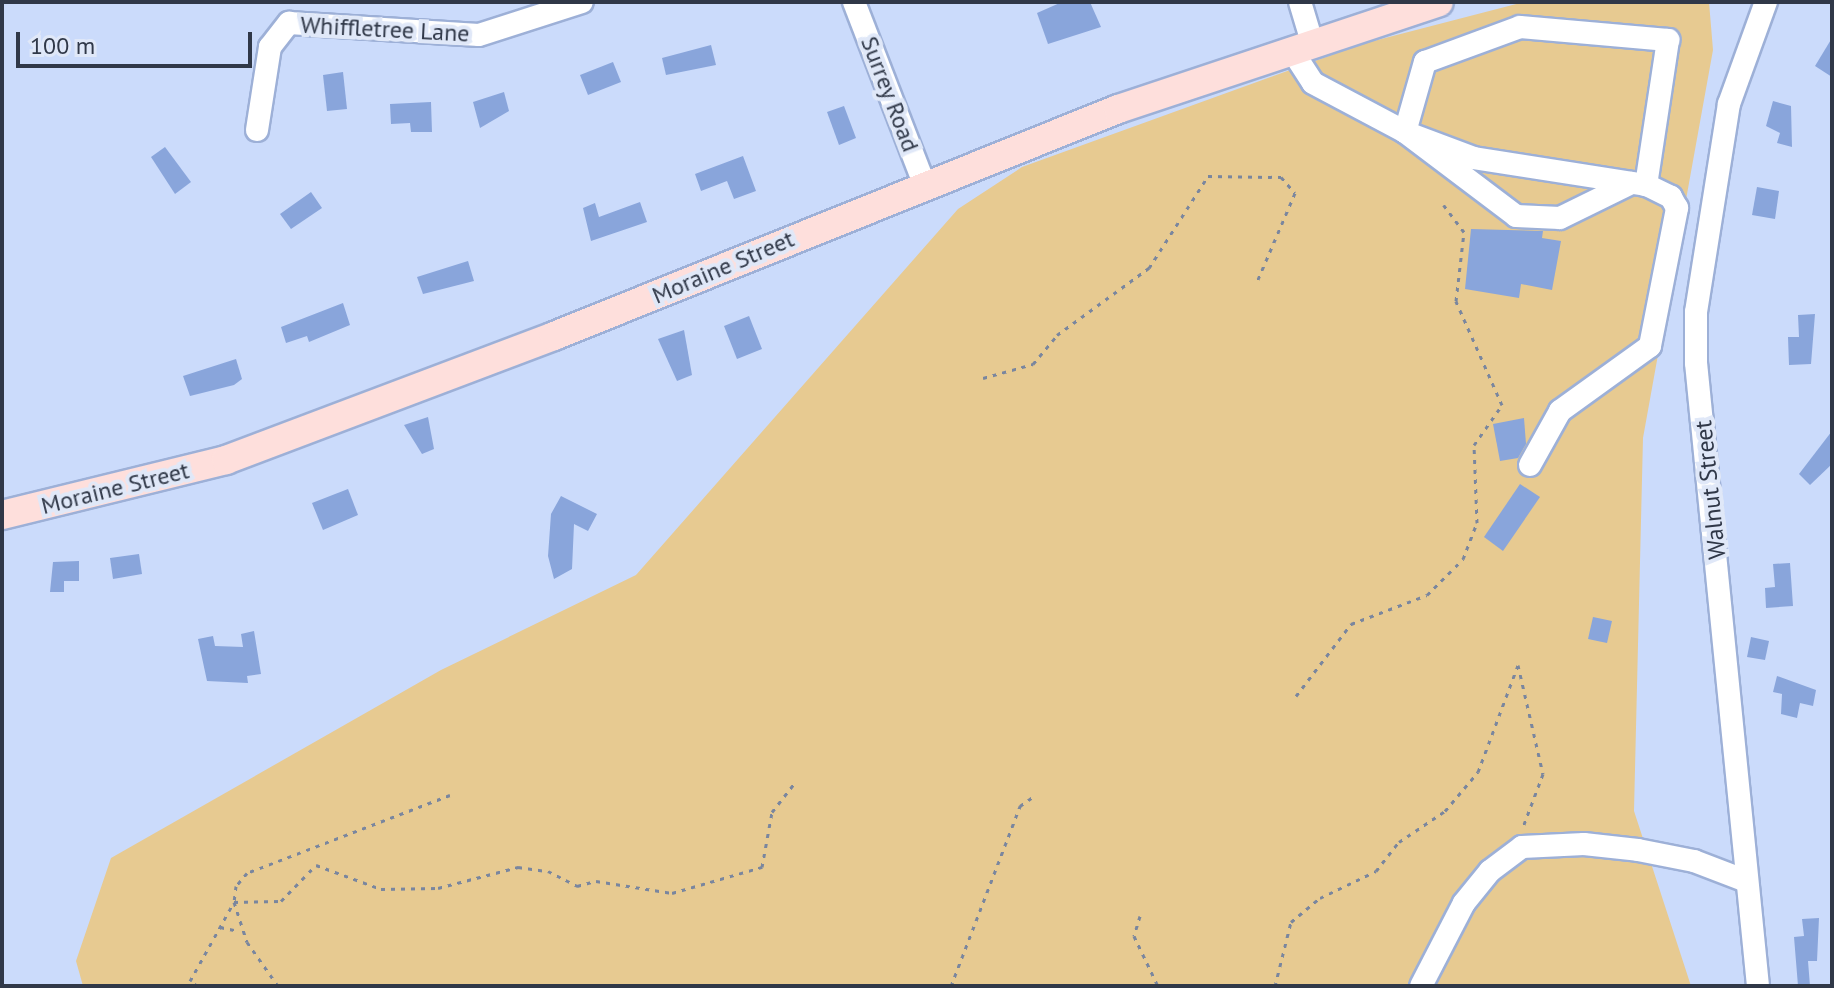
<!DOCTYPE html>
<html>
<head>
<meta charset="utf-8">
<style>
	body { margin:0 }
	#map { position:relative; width:1834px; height:988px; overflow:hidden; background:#cbdbfb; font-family:"PT Sans",sans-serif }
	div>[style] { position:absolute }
	.green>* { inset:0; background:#e7ca91 }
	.building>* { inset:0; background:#89a5db }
	.path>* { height:3px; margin-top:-1.5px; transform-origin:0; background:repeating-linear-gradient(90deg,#7a869e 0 4px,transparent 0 10px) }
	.roads { filter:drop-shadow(2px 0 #9db0d7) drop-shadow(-2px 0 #9db0d7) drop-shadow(0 2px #9db0d7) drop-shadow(0 -2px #9db0d7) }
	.minor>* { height:22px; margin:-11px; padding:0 11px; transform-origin:11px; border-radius:11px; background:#fff }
	.major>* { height:28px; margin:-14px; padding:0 14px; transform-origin:14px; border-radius:14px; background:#fedfdc }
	span { translate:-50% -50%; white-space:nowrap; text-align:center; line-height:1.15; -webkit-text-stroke:8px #e0e8f8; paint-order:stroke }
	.street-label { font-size:24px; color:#303848 }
	.frame { position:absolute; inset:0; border:4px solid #303848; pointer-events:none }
	.scale { position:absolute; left:16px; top:32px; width:236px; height:36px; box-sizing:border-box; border:4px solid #303848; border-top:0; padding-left:10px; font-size:24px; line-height:28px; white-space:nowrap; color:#303848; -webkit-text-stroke:6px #e0e8f8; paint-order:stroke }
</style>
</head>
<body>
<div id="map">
	<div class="green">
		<i style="clip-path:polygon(1524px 2px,1709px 2px,1713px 50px,1643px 438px,1634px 811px,1691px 986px,83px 986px,76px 961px,111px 858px,441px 670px,636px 575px,958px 209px,1022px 167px,1362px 44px)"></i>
	</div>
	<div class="building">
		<i style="clip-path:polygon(1062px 2px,1090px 2px,1101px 27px,1048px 44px,1037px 13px)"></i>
		<i style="clip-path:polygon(1832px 38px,1832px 77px,1815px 66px)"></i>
		<i style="clip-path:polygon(711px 45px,716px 65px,666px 75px,662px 58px)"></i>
		<i style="clip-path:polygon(613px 62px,621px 82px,588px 95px,580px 75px)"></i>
		<i style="clip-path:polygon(343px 72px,347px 109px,327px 111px,323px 75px)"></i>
		<i style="clip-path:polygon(504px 92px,509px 111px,480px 128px,473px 102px)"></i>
		<i style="clip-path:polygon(1773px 101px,1791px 106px,1792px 147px,1777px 143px,1780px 133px,1766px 126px)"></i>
		<i style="clip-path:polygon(431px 102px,432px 132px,411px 132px,410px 123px,391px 124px,390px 104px)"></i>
		<i style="clip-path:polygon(844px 106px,856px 138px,839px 145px,827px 112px)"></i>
		<i style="clip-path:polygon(165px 147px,191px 182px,175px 194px,151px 157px)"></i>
		<i style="clip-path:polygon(743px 156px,756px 191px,734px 199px,727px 181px,701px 191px,695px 174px)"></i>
		<i style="clip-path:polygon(1757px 187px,1779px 191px,1775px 219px,1752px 215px)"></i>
		<i style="clip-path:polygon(311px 192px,322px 208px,291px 229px,280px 214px)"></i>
		<i style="clip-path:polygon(640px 202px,647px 222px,591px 241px,583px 208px,595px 203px,599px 217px)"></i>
		<i style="clip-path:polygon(1471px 229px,1543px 231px,1542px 238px,1561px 241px,1552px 290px,1521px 284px,1519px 298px,1465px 289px)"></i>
		<i style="clip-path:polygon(468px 261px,474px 281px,423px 294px,417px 277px)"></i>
		<i style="clip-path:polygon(343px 303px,350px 325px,309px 342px,307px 336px,286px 343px,281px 327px)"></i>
		<i style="clip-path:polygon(1815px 314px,1811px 364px,1789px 365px,1788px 337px,1799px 337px,1798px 315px)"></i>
		<i style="clip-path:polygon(749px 316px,762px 349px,737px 359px,724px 326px)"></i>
		<i style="clip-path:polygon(684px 330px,692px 375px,677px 381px,658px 339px)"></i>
		<i style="clip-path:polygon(236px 359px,242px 379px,234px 385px,190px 396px,183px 376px)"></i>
		<i style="clip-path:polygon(428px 417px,434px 449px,422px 454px,404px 425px)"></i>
		<i style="clip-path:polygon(1524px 418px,1526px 444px,1518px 458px,1500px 461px,1493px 424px)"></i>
		<i style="clip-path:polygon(1832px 431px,1832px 464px,1810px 485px,1799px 474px)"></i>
		<i style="clip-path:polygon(1520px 484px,1540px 497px,1503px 551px,1484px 537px)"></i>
		<i style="clip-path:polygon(348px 489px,358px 515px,323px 530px,312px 503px)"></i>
		<i style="clip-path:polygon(561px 496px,597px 514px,588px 531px,574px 524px,572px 569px,554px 579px,548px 556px,551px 514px)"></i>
		<i style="clip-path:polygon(139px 554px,142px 574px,113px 579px,110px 558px)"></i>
		<i style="clip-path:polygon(79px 561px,79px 581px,64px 581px,64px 592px,50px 592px,53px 562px)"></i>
		<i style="clip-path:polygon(1790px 563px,1793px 606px,1766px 608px,1765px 588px,1775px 587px,1773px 564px)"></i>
		<i style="clip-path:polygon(1593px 617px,1612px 621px,1607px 643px,1588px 639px)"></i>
		<i style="clip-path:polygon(254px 631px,261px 674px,247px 676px,248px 683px,207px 681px,198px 639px,213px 636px,215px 646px,243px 647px,241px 634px)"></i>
		<i style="clip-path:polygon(1751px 637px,1769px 641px,1765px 660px,1747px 657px)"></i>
		<i style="clip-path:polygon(1777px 676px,1816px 690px,1813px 706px,1800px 703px,1797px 718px,1781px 714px,1782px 694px,1773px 692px)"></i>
		<i style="clip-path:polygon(1819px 918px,1817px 961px,1808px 961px,1810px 986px,1798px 986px,1794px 937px,1804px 936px,1802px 919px)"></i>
	</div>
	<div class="path">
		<i style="left:983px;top:378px;width:52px;rotate:-15.6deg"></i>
		<i style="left:1033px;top:364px;width:38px;rotate:-50deg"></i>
		<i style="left:1057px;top:335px;width:114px;rotate:-36.1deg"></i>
		<i style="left:1149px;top:268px;width:109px;rotate:-57.3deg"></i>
		<i style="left:1208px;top:176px;width:73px;rotate:0.8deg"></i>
		<i style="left:1281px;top:177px;width:21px;rotate:49deg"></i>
		<i style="left:1295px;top:193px;width:99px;rotate:113.2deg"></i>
		<i style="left:1296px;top:696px;width:91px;rotate:-52.6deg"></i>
		<i style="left:1351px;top:624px;width:81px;rotate:-20.9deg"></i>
		<i style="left:1427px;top:595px;width:51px;rotate:-45deg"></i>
		<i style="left:1463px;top:559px;width:39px;rotate:-69deg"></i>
		<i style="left:1477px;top:523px;width:78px;rotate:-92.2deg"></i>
		<i style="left:1474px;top:445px;width:49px;rotate:-55deg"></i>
		<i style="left:1502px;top:405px;width:114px;rotate:-113.9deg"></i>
		<i style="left:1456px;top:301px;width:69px;rotate:-83.4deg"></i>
		<i style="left:1464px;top:232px;width:34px;rotate:-127deg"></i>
		<i style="left:450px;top:795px;width:217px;rotate:159deg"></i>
		<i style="left:247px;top:873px;width:17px;rotate:130deg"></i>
		<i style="left:236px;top:886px;width:16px;rotate:97deg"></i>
		<i style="left:234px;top:902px;width:47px;rotate:-1.2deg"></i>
		<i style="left:281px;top:901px;width:50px;rotate:-45.8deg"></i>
		<i style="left:316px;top:865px;width:69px;rotate:20.3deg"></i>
		<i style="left:381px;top:889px;width:57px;rotate:-1deg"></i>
		<i style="left:438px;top:888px;width:83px;rotate:-14.7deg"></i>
		<i style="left:518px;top:867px;width:30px;rotate:8deg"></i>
		<i style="left:548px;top:871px;width:33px;rotate:27deg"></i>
		<i style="left:577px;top:886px;width:20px;rotate:-15deg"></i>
		<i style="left:596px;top:881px;width:77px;rotate:9deg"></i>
		<i style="left:672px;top:893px;width:94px;rotate:-16.1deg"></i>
		<i style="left:762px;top:867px;width:56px;rotate:-79.7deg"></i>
		<i style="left:772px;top:812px;width:39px;rotate:-52deg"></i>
		<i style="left:1140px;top:916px;width:21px;rotate:107deg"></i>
		<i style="left:1134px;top:936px;width:55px;rotate:64.4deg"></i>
		<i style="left:220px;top:927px;width:19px;rotate:12deg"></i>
		<i style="left:198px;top:986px;width:9px;rotate:-148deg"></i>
		<i style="left:190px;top:981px;width:90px;rotate:-60.9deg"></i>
		<i style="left:234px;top:902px;width:42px;rotate:72deg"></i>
		<i style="left:247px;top:942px;width:54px;rotate:54.8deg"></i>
		<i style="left:951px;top:986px;width:193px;rotate:-69deg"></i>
		<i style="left:1020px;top:806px;width:19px;rotate:-35deg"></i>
		<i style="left:1275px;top:986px;width:66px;rotate:-76deg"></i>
		<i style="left:1291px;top:922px;width:38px;rotate:-40deg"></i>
		<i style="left:1320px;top:898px;width:62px;rotate:-25.7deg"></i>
		<i style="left:1376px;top:871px;width:37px;rotate:-52deg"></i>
		<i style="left:1399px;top:842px;width:55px;rotate:-34deg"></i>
		<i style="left:1445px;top:811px;width:51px;rotate:-49.8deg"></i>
		<i style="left:1478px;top:772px;width:114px;rotate:-69.5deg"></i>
		<i style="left:1518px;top:665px;width:112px;rotate:77.1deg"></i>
		<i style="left:1543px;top:774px;width:57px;rotate:110.7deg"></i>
	</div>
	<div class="roads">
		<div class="minor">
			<i style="left:854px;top:2px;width:197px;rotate:68.9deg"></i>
			<i style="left:1300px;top:2px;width:42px;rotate:73.3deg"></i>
			<i style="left:1520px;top:27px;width:149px;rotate:5deg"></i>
			<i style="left:1668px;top:40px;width:147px;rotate:98.6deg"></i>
			<i style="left:1646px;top:185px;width:174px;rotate:-171.1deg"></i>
			<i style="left:1474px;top:158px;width:74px;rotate:-159.4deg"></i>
			<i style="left:1405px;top:132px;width:73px;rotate:-74.1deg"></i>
			<i style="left:1425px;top:62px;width:101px;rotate:-20.2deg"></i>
			<i style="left:1291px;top:49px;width:40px;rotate:57.1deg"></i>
			<i style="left:1313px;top:83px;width:104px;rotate:28deg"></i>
			<i style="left:1405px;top:132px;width:139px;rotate:37.1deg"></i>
			<i style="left:1516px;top:216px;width:44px;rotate:2.6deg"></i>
			<i style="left:1560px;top:218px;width:79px;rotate:-26.2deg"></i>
			<i style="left:257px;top:130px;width:84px;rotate:-81.1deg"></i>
			<i style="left:270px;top:47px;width:31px;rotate:-52deg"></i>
			<i style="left:289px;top:23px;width:190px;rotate:3.6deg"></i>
			<i style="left:479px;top:35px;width:108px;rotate:-17.8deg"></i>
			<i style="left:1530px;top:465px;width:62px;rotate:-60.9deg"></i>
			<i style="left:1560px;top:411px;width:111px;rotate:-35.8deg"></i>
			<i style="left:1650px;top:346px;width:141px;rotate:-78.9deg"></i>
			<i style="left:1677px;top:208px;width:13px;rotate:-119deg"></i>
			<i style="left:1671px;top:197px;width:28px;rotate:-154deg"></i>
			<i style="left:1421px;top:986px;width:93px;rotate:-62.6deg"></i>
			<i style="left:1464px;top:903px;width:41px;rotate:-50.9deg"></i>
			<i style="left:1490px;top:871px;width:40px;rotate:-37deg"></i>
			<i style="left:1522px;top:847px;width:62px;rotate:-2.8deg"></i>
			<i style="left:1584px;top:844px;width:54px;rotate:6.3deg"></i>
			<i style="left:1638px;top:850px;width:57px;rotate:11.1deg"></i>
			<i style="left:1694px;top:861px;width:56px;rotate:21deg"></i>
			<i style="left:1758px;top:986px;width:626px;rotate:-95.68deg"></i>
			<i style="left:1696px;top:363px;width:51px;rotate:-90deg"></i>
			<i style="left:1696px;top:312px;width:211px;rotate:-81deg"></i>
			<i style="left:1729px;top:104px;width:109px;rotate:-70.1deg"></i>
		</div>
		<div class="major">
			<i style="left:2px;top:515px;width:231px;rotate:-13.8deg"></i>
			<i style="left:226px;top:460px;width:351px;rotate:-20.7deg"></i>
			<i style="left:554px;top:336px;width:608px;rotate:-21.92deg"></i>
			<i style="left:1118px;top:109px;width:338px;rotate:-18.4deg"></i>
		</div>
	</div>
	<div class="street-label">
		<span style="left:385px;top:29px;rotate:3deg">Whiffletree Lane</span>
		<span style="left:890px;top:94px;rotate:69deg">Surrey Road</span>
		<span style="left:723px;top:267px;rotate:-23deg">Moraine Street</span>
		<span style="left:115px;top:488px;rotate:-14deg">Moraine Street</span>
		<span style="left:1710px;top:490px;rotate:-96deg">Walnut Street</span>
	</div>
	<div class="frame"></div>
	<div class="scale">100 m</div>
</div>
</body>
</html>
